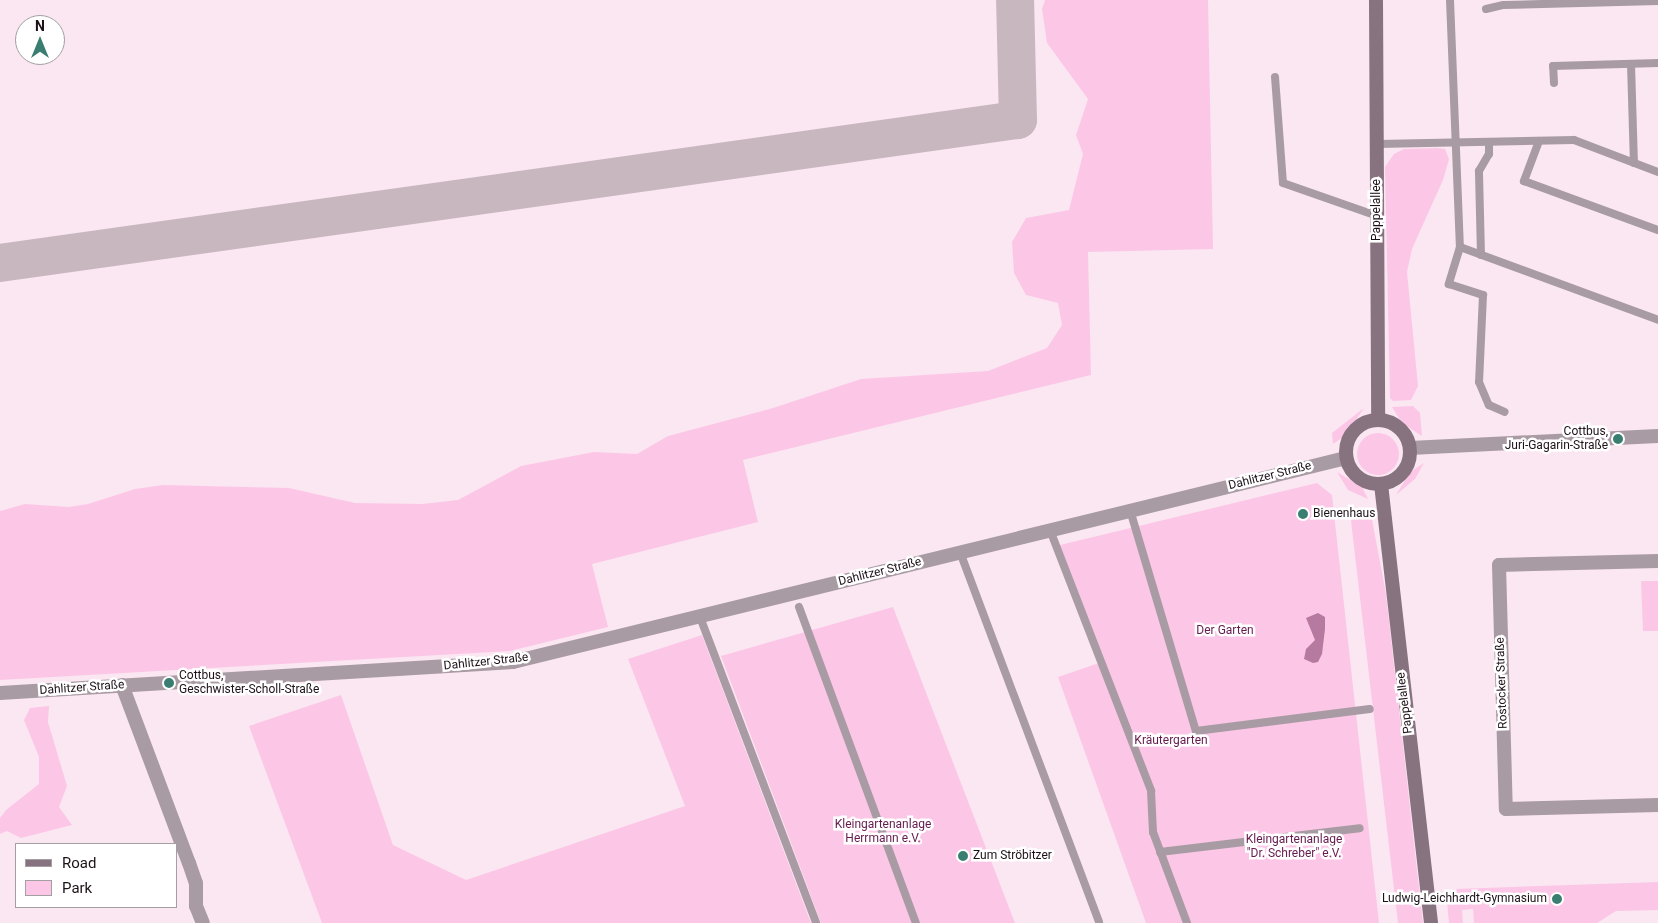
<!DOCTYPE html>
<html>
<head>
<meta charset="utf-8">
<style>
	body { margin:0 }
	#map { position:relative; width:1658px; height:923px; overflow:hidden; background:#fbe7f2; font-family:Roboto,sans-serif }
	div>[style] { position:absolute }
	.green>* { inset:0; background:#fcc7e7 }
	.round { border-radius:50% }
	.water>* { inset:0; background:#b6799f }
	.taxiway>* { height:38px; margin:-19px; padding:0 19px; transform-origin:19px; border-radius:19px; background:#c9b7c0 }
	.service>* { height:8px; margin:-4px; padding:0 4px; transform-origin:4px; border-radius:4px; background:#a99ba3 }
	.minor>* { height:14px; margin:-7px; padding:0 7px; transform-origin:7px; border-radius:7px; background:#a99ba3 }
	.tertiary>* { height:14px; margin:-7px; padding:0 7px; transform-origin:7px; border-radius:7px; background:#a99ba3 }
	.secondary>* { height:14px; margin:-7px; padding:0 7px; transform-origin:7px; border-radius:7px; background:#87737f }
	.secondary>.ring { margin:-7px; padding:0; box-sizing:content-box; background:none; border:14px solid #87737f; border-radius:50% }
	.dots>* { width:14px; height:14px; translate:-50% -50%; box-sizing:border-box; border:2px solid #fff; border-radius:50% }
	span { translate:-50% -50%; white-space:nowrap; text-align:center; line-height:1.15; -webkit-text-stroke:5px #fff; paint-order:stroke }
	.street-label { font-size:12px; color:#1c1117 }
	.poi-label { font-size:12px; color:#1c1117 }
	.right { translate:-100% -50%; text-align:right }
	.left { translate:0 -50%; text-align:left }
	.park-label { font-size:12px; color:#651b4e }
	.legend { position:absolute; left:15px; top:843px; width:162px; height:65px; box-sizing:border-box; background:#fff; border:1px solid #a4a0a2; margin:0; padding:6px 9px; list-style:none; font-size:15px; color:#1c1117 }
	.legend li { display:flex; align-items:center; gap:10px; height:25px }
	.legend b { width:25px; border:1px solid #a4a0a2 }
	.north { position:absolute; left:15px; top:15px; width:50px; height:50px; box-sizing:border-box; background:#fff; border:1px solid #a4a0a2; border-radius:50%; rotate:0deg; font-size:14px; font-weight:700; line-height:20px; text-align:center; color:#1c1117 }
	.north::after { content:''; display:block; margin:auto; width:18px; height:22px; background:#3a7e71; clip-path:polygon(50% 0,100% 100%,50% 72%,0 100%) }
</style>
</head>
<body>
<div id="map">
	<div class="green">
		<i style="clip-path:polygon(1045px 0,1208px 0,1213px 249px,1088px 252px,1091px 375px,743px 460px,758px 522px,592px 564px,608px 627px,510px 651px,0 680px,0 511px,25px 504px,69px 507px,88px 504px,135px 489px,163px 485px,289px 488px,355px 503px,422px 504px,458px 500px,521px 466px,594px 452px,637px 454px,668px 436px,773px 408px,861px 379px,988px 371px,1047px 348px,1062px 325px,1058px 303px,1026px 295px,1014px 273px,1012px 242px,1026px 218px,1069px 210px,1083px 154px,1076px 135px,1088px 99px,1047px 43px,1042px 9px)"></i>
		<i style="clip-path:polygon(1437px 148px,1445px 149px,1449px 159px,1443px 180px,1412px 249px,1407px 272px,1418px 386px,1411px 400px,1393px 401px,1390px 398px,1385px 167px,1394px 154px,1404px 149px)"></i>
		<i style="clip-path:polygon(1413px 406px,1420px 413px,1422px 436px,1402px 423px,1392px 407px)"></i>
		<i style="clip-path:polygon(1364px 408px,1345px 436px,1333px 444px,1332px 433px)"></i>
		<i class="round" style="left:1357px;top:433px;width:42px;height:42px"></i>
		<i style="clip-path:polygon(1424px 463px,1415px 479px,1396px 495px,1410px 472px)"></i>
		<i style="clip-path:polygon(1337px 472px,1362px 487px,1368px 499px,1348px 490px)"></i>
		<i style="clip-path:polygon(1317px 483px,1332px 495px,1379px 923px,1146px 923px,1058px 677px,1105px 661px,1060px 545px)"></i>
		<i style="clip-path:polygon(1370px 509px,1386px 594px,1423px 923px,1398px 923px,1351px 521px,1357px 513px)"></i>
		<i style="clip-path:polygon(1641px 581px,1658px 581px,1658px 631px,1643px 631px)"></i>
		<i style="clip-path:polygon(893px 607px,1015px 923px,821px 923px,721px 656px)"></i>
		<i style="clip-path:polygon(702px 635px,811px 923px,322px 923px,249px 726px,341px 695px,393px 845px,466px 880px,685px 806px,628px 659px)"></i>
		<i style="clip-path:polygon(49px 706px,48px 722px,67px 786px,59px 807px,72px 825px,21px 838px,7px 831px,0 834px,0 818px,6px 810px,39px 784px,39px 757px,24px 720px,30px 708px)"></i>
		<i style="clip-path:polygon(1658px 882px,1658px 910px,1616px 911px,1597px 923px,1474px 923px,1473px 909px,1462px 910px,1463px 923px,1449px 923px,1446px 891px,1455px 889px)"></i>
	</div>
	<div class="water">
		<i style="clip-path:polygon(1318px 613px,1325px 617px,1325px 629px,1322px 654px,1318px 662px,1313px 663px,1304px 659px,1306px 649px,1315px 640px,1306px 618px)"></i>
	</div>
	<div class="taxiway">
		<i style="left:0;top:263px;width:1028px;rotate:-8deg"></i>
		<i style="left:1018px;top:120px;width:120px;rotate:-91.4deg"></i>
	</div>
	<div class="service">
		<i style="left:1450px;top:0;width:247px;rotate:87.7deg"></i>
		<i style="left:1460px;top:247px;width:211px;rotate:20.2deg"></i>
		<i style="left:1486px;top:9px;width:18px;rotate:-13deg"></i>
		<i style="left:1504px;top:5px;width:154px;rotate:-1.5deg"></i>
		<i style="left:1631px;top:64px;width:99px;rotate:88.3deg"></i>
		<i style="left:1275px;top:77px;width:106px;rotate:85.7deg"></i>
		<i style="left:1283px;top:183px;width:100px;rotate:19.3deg"></i>
		<i style="left:1554px;top:83px;width:17px;rotate:-93deg"></i>
		<i style="left:1553px;top:66px;width:105px;rotate:-1.6deg"></i>
		<i style="left:1539px;top:141px;width:43px;rotate:110.6deg"></i>
		<i style="left:1524px;top:181px;width:143px;rotate:20.1deg"></i>
		<i style="left:1378px;top:144px;width:196px;rotate:-1.2deg"></i>
		<i style="left:1574px;top:140px;width:90px;rotate:20.9deg"></i>
		<i style="left:1460px;top:247px;width:39px;rotate:107deg"></i>
		<i style="left:1449px;top:284px;width:36px;rotate:18deg"></i>
		<i style="left:1483px;top:295px;width:87px;rotate:92.6deg"></i>
		<i style="left:1479px;top:382px;width:25px;rotate:67deg"></i>
		<i style="left:1489px;top:405px;width:17px;rotate:24deg"></i>
		<i style="left:1481px;top:255px;width:84px;rotate:-91.4deg"></i>
		<i style="left:1479px;top:171px;width:20px;rotate:-60deg"></i>
		<i style="left:1489px;top:154px;width:12px;rotate:-90deg"></i>
		<i style="left:1130px;top:510px;width:231px;rotate:73.4deg"></i>
		<i style="left:1196px;top:731px;width:175px;rotate:-7.2deg"></i>
		<i style="left:1050px;top:530px;width:280px;rotate:68.8deg"></i>
		<i style="left:1151px;top:791px;width:41px;rotate:87.2deg"></i>
		<i style="left:1153px;top:832px;width:97px;rotate:69.5deg"></i>
		<i style="left:960px;top:552px;width:395px;rotate:69.4deg"></i>
		<i style="left:799px;top:607px;width:337px;rotate:69.7deg"></i>
		<i style="left:700px;top:617px;width:327px;rotate:69.2deg"></i>
		<i style="left:1160px;top:852px;width:201px;rotate:-6.8deg"></i>
	</div>
	<div class="minor">
		<i style="left:1658px;top:561px;width:159px;rotate:178.6deg"></i>
		<i style="left:1499px;top:565px;width:244px;rotate:88.4deg"></i>
		<i style="left:1506px;top:809px;width:152px;rotate:-1.5deg"></i>
		<i style="left:122px;top:685px;width:190px;rotate:69.4deg"></i>
		<i style="left:189px;top:863px;width:21px;rotate:71deg"></i>
		<i style="left:196px;top:883px;width:23px;rotate:90deg"></i>
		<i style="left:196px;top:906px;width:18px;rotate:68deg"></i>
	</div>
	<div class="tertiary">
		<i style="left:1410px;top:448px;width:248px;rotate:-2.8deg"></i>
		<i style="left:0;top:693px;width:514px;rotate:-3.46deg"></i>
		<i style="left:513px;top:662px;width:858px;rotate:-13.76deg"></i>
	</div>
	<div class="secondary">
		<i style="left:1376px;top:0;width:419px;rotate:89.7deg"></i>
		<i class="ring" style="left:1346px;top:420px;width:50px;height:50px"></i>
		<i style="left:1381px;top:484px;width:442px;rotate:83.5deg"></i>
	</div>
	<div class="dots">
		<i style="left:1618px;top:439px;background:#3a7e71"></i>
		<i style="left:1303px;top:514px;background:#3a7e71"></i>
		<i style="left:169px;top:683px;background:#3a7e71"></i>
		<i style="left:963px;top:856px;background:#3a7e71"></i>
		<i style="left:1557px;top:899px;background:#3a7e71"></i>
	</div>
	<div class="street-label">
		<span style="left:1377px;top:210px;rotate:-90deg">Pappelallee</span>
		<span style="left:1270px;top:476px;rotate:-14deg">Dahlitzer Straße</span>
		<span style="left:880px;top:572px;rotate:-14deg">Dahlitzer Straße</span>
		<span style="left:486px;top:662px;rotate:-6deg">Dahlitzer Straße</span>
		<span style="left:1502px;top:683px;rotate:-92deg">Rostocker Straße</span>
		<span style="left:82px;top:688px;rotate:-4deg">Dahlitzer Straße</span>
		<span style="left:1405px;top:703px;rotate:-97deg">Pappelallee</span>
	</div>
	<div class="poi-label">
		<span class="right" style="left:1608px;top:439px">Cottbus,<br>Juri-Gagarin-Straße</span>
		<span class="left" style="left:1313px;top:514px">Bienenhaus</span>
		<span class="left" style="left:179px;top:683px">Cottbus,<br>Geschwister-Scholl-Straße</span>
		<span class="left" style="left:973px;top:856px">Zum Ströbitzer</span>
		<span class="right" style="left:1547px;top:899px">Ludwig-Leichhardt-Gymnasium</span>
	</div>
	<div class="park-label">
		<span style="left:1225px;top:631px">Der Garten</span>
		<span style="left:1171px;top:741px">Kräutergarten</span>
		<span style="left:883px;top:832px">Kleingartenanlage<br>Herrmann e.V.</span>
		<span style="left:1294px;top:847px">Kleingartenanlage<br>"Dr. Schreber" e.V.</span>
	</div>
	<ul class="legend">
	<li><b style="height:6px;background:#87737f"></b>Road</li>
	<li><b style="height:14px;background:#fcc7e7"></b>Park</li>
	</ul>
	<div class="north">N</div>
</div>
</body>
</html>
